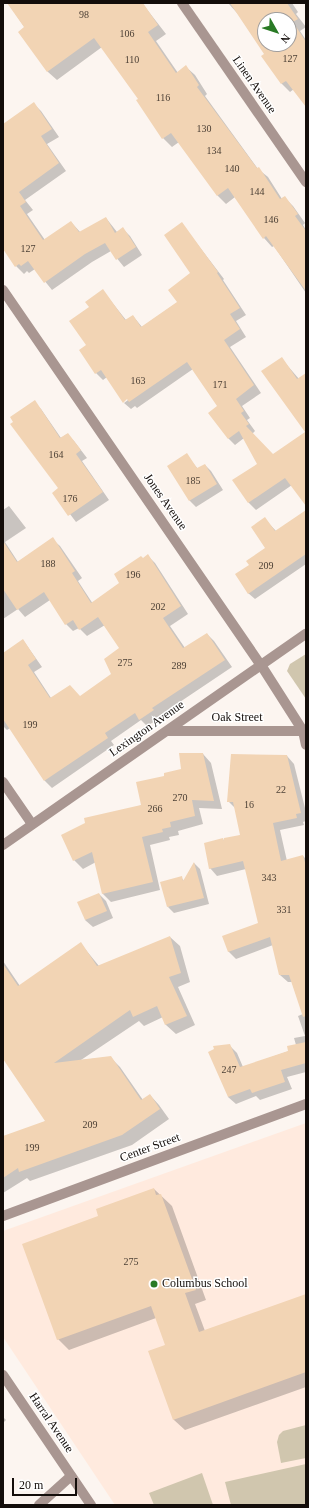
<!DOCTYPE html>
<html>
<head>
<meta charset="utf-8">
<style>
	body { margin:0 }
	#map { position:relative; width:309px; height:1508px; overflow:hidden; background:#fcf5f0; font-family:"Times New Roman",serif }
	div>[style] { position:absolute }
	.built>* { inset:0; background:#ffeade }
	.green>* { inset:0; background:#d0c6ae }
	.shadow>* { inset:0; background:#0003 }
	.building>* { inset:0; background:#f2d4b4 }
	.minor>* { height:10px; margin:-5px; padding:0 5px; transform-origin:5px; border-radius:5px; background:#a99691 }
	.dots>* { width:11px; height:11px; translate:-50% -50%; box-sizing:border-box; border:2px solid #fff; border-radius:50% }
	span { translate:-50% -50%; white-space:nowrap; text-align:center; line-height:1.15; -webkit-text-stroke:3px #fff; paint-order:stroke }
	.number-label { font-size:10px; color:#4b3f34 }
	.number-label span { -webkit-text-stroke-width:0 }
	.street-label { font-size:12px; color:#130d0a }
	.poi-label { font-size:12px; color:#130d0a }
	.left { translate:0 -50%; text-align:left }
	.frame { position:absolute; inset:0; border:4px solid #130d0a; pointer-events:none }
	.north { position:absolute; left:257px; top:12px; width:40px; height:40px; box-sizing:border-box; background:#fff; border:1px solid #a19e9d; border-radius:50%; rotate:129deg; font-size:11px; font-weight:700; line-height:16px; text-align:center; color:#130d0a }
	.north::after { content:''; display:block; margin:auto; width:14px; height:18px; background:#297a25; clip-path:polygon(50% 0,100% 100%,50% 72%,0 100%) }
	.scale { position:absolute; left:12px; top:1478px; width:65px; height:18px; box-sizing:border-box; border:2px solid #130d0a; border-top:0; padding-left:5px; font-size:12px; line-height:14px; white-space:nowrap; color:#130d0a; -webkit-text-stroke:3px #fff; paint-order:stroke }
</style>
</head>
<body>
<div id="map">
	<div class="built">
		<i style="clip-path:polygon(306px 1123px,306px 1505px,115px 1505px,3px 1337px,3px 1231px)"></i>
	</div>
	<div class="green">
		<i style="clip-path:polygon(306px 654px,306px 699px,287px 671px,290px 664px)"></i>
		<i style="clip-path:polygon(306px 1425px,306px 1458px,281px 1463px,277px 1442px,279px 1435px,283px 1431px)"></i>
		<i style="clip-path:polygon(306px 1464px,306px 1505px,231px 1505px,225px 1482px)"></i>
		<i style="clip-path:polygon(202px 1473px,213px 1505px,154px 1505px,149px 1493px)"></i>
	</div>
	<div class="shadow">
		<i style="clip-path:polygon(8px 3px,142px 3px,166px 34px,156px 41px,178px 73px,186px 67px,195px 75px,207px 94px,205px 96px,258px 169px,268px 177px,282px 199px,284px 197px,293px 206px,305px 223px,303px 225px,306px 230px,306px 293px,274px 246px,272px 247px,264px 238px,235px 197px,226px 204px,218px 196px,179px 142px,172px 147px,163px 138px,138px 100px,140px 99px,102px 47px,57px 80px,48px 72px,19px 32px,25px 28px)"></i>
		<i style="clip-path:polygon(evenodd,228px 3px,292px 3px,298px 12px,296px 14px,306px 27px,300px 31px,306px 40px,306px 106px,294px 89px,290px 92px,282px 84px,263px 56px,265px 54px,238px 14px,228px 3px,265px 20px,289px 20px,289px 44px,265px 44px,265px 20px)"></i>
		<i style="clip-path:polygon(34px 104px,41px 111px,59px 137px,47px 144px,66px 171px,25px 200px,33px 210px,27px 214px,45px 240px,71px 222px,81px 233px,106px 218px,117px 232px,123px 229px,130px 236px,142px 255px,124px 267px,111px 251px,92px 262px,52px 290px,35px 269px,29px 273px,27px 271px,24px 274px,16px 266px,3px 225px,3px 138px)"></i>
		<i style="clip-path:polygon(182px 224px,224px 279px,223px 280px,246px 315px,236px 321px,246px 337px,230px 347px,261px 393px,242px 406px,250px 418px,247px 420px,255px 431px,252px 434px,273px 455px,306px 432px,306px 505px,292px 485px,256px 510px,249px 503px,234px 481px,258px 464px,244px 438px,235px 445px,228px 438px,219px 407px,193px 369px,137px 408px,135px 406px,131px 409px,124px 403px,132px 397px,107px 377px,103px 380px,96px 373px,87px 346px,90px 307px,103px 291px,126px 320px,133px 316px,142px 327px,178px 302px,191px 273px)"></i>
		<i style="clip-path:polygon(281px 358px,299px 379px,306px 374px,306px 431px)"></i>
		<i style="clip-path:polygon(34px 402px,41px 409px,61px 438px,67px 434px,74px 441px,87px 458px,82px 461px,109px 500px,76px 522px,54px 493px,60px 488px)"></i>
		<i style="clip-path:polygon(186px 455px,198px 469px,205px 465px,211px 471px,223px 490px,196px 507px,190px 501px,169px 467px)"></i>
		<i style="clip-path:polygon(9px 506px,26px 528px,5px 542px,18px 562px,52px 539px,60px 546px,82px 578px,78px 581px,93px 604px,121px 583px,148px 556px,155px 563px,188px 614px,170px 626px,185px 648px,207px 634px,214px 641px,232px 667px,159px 716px,160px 718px,147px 726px,141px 720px,111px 741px,114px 745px,52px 788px,45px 781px,10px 728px,7px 730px,3px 726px,3px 654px,23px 640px,42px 667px,34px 672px,51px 698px,81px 697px,113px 675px,121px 649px,105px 625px,87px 636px,79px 628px,73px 631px,66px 624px,50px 600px,25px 617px,18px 609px,3px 619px,3px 510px)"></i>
		<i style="clip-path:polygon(265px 519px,276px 531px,306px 533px,306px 564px,255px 599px,248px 593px,251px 565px,267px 548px)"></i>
		<i style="clip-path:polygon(203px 754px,211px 763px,222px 809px,199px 808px,203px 824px,178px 831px,179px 835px,169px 837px,170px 840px,150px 845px,160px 890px,111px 902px,103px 894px,96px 862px,83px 869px,74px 860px,62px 835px,142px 805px,165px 776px,182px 770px)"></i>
		<i style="clip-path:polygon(287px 756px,294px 764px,306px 812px,306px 821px,303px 822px,304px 825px,280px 830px,287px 861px,303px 856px,306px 859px,306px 1072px,287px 1077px,292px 1089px,260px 1100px,256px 1096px,236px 1104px,228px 1097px,229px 1045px,237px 1053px,243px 1067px,289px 1051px,296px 1045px,294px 1038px,305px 1036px,298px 1016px,303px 1014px,292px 982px,288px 982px,280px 975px,273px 945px,236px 959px,228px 951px,259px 923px,246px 869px,217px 876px,210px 868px,223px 839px,224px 841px,241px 835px,236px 809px,228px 801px)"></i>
		<i style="clip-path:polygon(194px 863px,200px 869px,209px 904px,174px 913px,168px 907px,181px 877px,184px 881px)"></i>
		<i style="clip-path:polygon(99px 894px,106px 901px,113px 918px,93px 927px,85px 920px)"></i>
		<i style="clip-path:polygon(170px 937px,180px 946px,190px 982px,178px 987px,195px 1025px,176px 1034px,166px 1025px,163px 1017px,144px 1026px,139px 1021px,81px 1060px,110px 1057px,120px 1067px,143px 1100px,150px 1095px,159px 1105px,169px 1119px,132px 1145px,30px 1181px,27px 1178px,3px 1193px,3px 1140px,46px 1121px,3px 1057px,3px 961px,20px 986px,81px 944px,99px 966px)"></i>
		<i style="clip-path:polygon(154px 1189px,172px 1206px,206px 1300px,195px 1304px,205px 1331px,306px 1295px,306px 1387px,185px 1430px,174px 1420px,150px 1351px,167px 1345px,156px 1318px,69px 1350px,58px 1339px,100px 1217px)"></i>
		<i style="clip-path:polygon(3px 1417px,6px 1420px,3px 1423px)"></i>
	</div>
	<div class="building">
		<i style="clip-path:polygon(7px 3px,143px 3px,158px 25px,148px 32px,176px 73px,186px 65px,199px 85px,197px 87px,257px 168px,259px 167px,280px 199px,285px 196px,298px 214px,295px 216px,306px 231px,306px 291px,266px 236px,263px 239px,228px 188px,217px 196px,171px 133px,162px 139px,136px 100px,138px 99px,94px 38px,47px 72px,18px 32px,24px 27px)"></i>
		<i style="clip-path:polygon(evenodd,230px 3px,287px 3px,298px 19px,293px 22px,306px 42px,306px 107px,286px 81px,281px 84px,261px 56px,264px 54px,230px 3px,265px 20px,289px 20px,289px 44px,265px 44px,265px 20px)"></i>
		<i style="clip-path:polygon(34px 102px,52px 129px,41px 136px,59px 163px,19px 192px,26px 202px,20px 206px,43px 240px,71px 221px,79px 232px,106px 217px,115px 233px,123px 227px,136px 247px,116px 260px,105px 243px,85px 254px,44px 283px,28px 261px,21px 266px,19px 264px,15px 267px,3px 249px,3px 124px)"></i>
		<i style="clip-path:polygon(182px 222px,218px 272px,217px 273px,240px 308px,230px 314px,240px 329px,224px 340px,254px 385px,236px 399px,244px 411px,241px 413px,249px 424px,246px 426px,273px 454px,305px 432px,261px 371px,282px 357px,297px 379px,306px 373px,306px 506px,285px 478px,248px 503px,232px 480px,257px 464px,239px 431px,228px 439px,208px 413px,217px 406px,187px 362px,129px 402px,127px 399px,123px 403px,101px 370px,95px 374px,79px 350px,86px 345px,69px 321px,89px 307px,85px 302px,103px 289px,125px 320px,133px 315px,141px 327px,177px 302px,168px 290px,190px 273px,164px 235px)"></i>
		<i style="clip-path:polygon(35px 400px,60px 438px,68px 433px,81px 450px,76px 454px,103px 492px,68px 516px,52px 493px,58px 488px,10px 424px,13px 422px,10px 417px)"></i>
		<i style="clip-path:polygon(187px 453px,197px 468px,205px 464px,217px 484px,189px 501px,167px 466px)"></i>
		<i style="clip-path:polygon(306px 510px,306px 554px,248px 594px,235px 574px,249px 565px,246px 561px,265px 548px,251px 527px,265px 517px,275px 531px)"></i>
		<i style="clip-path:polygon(53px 537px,75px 571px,72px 573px,91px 603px,119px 583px,114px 574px,141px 556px,143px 558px,148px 554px,181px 606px,163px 618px,183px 648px,207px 633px,225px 660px,152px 708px,154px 710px,139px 720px,135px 713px,105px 733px,108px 738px,44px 781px,3px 719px,3px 653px,23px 639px,36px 659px,28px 665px,50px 698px,70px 685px,80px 696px,111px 674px,104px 659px,119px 648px,98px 617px,79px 630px,73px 620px,65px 625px,44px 592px,17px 610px,3px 589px,3px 541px,17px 562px)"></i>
		<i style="clip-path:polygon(179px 753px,203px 753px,214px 801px,192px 800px,195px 816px,170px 822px,171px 827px,162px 829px,163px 832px,142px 837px,153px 882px,102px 894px,92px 852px,73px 861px,61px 835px,85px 823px,84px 818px,141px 805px,136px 782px,164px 776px,164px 773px,181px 769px)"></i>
		<i style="clip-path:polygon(231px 754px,287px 755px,301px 813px,296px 814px,297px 818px,273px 823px,281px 861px,303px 855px,306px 866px,306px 1016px,303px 1017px,289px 975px,279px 975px,270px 937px,228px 952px,222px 936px,258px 923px,243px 861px,209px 869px,204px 843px,223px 838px,223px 841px,224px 838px,240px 835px,233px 802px,227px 802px)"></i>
		<i style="clip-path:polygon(194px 862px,204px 898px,167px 907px,160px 882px,182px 876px,183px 881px)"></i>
		<i style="clip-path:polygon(99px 893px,107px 911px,85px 920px,77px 902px)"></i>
		<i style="clip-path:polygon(170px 936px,181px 973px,169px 977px,187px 1016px,165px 1025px,157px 1006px,133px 1017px,130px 1010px,54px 1063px,111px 1056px,141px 1100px,150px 1094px,160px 1109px,122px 1135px,19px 1172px,18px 1168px,3px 1178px,3px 1136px,45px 1121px,3px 1059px,3px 964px,18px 986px,81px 942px,97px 966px)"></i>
		<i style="clip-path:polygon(306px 1042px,306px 1063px,281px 1070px,285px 1082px,252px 1093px,250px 1089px,228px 1097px,208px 1052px,214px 1049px,213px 1046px,230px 1044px,240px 1067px,288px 1051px,287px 1046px)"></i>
		<i style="clip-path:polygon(154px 1188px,156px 1195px,161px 1194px,196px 1290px,185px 1293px,199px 1332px,306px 1294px,306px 1372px,173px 1420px,148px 1351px,165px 1345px,151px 1306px,57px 1340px,22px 1244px,98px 1216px,96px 1209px)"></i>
	</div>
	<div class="minor">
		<i style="left:182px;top:3px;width:218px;rotate:55.3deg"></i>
		<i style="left:3px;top:290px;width:455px;rotate:55.5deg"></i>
		<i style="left:261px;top:665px;width:78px;rotate:57.5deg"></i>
		<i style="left:303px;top:731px;width:14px;rotate:78deg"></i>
		<i style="left:168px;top:731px;width:138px"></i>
		<i style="left:3px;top:782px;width:51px;rotate:55.4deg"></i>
		<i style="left:3px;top:845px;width:369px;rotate:-34.9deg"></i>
		<i style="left:3px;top:1216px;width:323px;rotate:-20.3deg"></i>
		<i style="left:3px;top:1375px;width:157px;rotate:55.9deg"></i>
		<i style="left:39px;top:1505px;width:43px;rotate:-42.2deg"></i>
	</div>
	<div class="dots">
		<i style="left:154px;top:1284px;background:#297a25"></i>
	</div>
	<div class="number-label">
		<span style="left:84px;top:15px">98</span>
		<span style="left:127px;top:34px">106</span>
		<span style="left:290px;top:59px">127</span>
		<span style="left:132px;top:60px">110</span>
		<span style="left:163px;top:98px">116</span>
		<span style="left:204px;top:129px">130</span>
		<span style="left:214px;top:151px">134</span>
		<span style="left:232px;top:169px">140</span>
		<span style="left:257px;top:192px">144</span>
		<span style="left:271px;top:220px">146</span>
		<span style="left:28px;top:249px">127</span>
		<span style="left:138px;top:381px">163</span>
		<span style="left:220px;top:385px">171</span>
		<span style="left:56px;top:455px">164</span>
		<span style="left:193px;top:481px">185</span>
		<span style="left:70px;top:499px">176</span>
		<span style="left:48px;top:564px">188</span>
		<span style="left:266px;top:566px">209</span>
		<span style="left:133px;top:575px">196</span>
		<span style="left:158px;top:607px">202</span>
		<span style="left:125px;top:663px">275</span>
		<span style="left:179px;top:666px">289</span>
		<span style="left:30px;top:725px">199</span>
		<span style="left:281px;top:790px">22</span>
		<span style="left:180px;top:798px">270</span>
		<span style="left:249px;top:805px">16</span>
		<span style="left:155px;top:809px">266</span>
		<span style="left:269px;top:878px">343</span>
		<span style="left:284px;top:910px">331</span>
		<span style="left:229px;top:1070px">247</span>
		<span style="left:90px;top:1125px">209</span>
		<span style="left:32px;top:1148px">199</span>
		<span style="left:131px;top:1262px">275</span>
	</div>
	<div class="street-label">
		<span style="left:254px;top:85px;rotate:55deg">Linen Avenue</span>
		<span style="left:165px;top:502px;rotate:55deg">Jones Avenue</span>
		<span style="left:237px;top:718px">Oak Street</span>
		<span style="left:147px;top:729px;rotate:-35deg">Lexington Avenue</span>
		<span style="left:150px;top:1148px;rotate:-20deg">Center Street</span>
		<span style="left:51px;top:1423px;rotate:56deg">Harral Avenue</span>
	</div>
	<div class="poi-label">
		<span class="left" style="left:162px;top:1284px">Columbus School</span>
	</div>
	<div class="frame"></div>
	<div class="north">N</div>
	<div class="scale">20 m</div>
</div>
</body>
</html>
